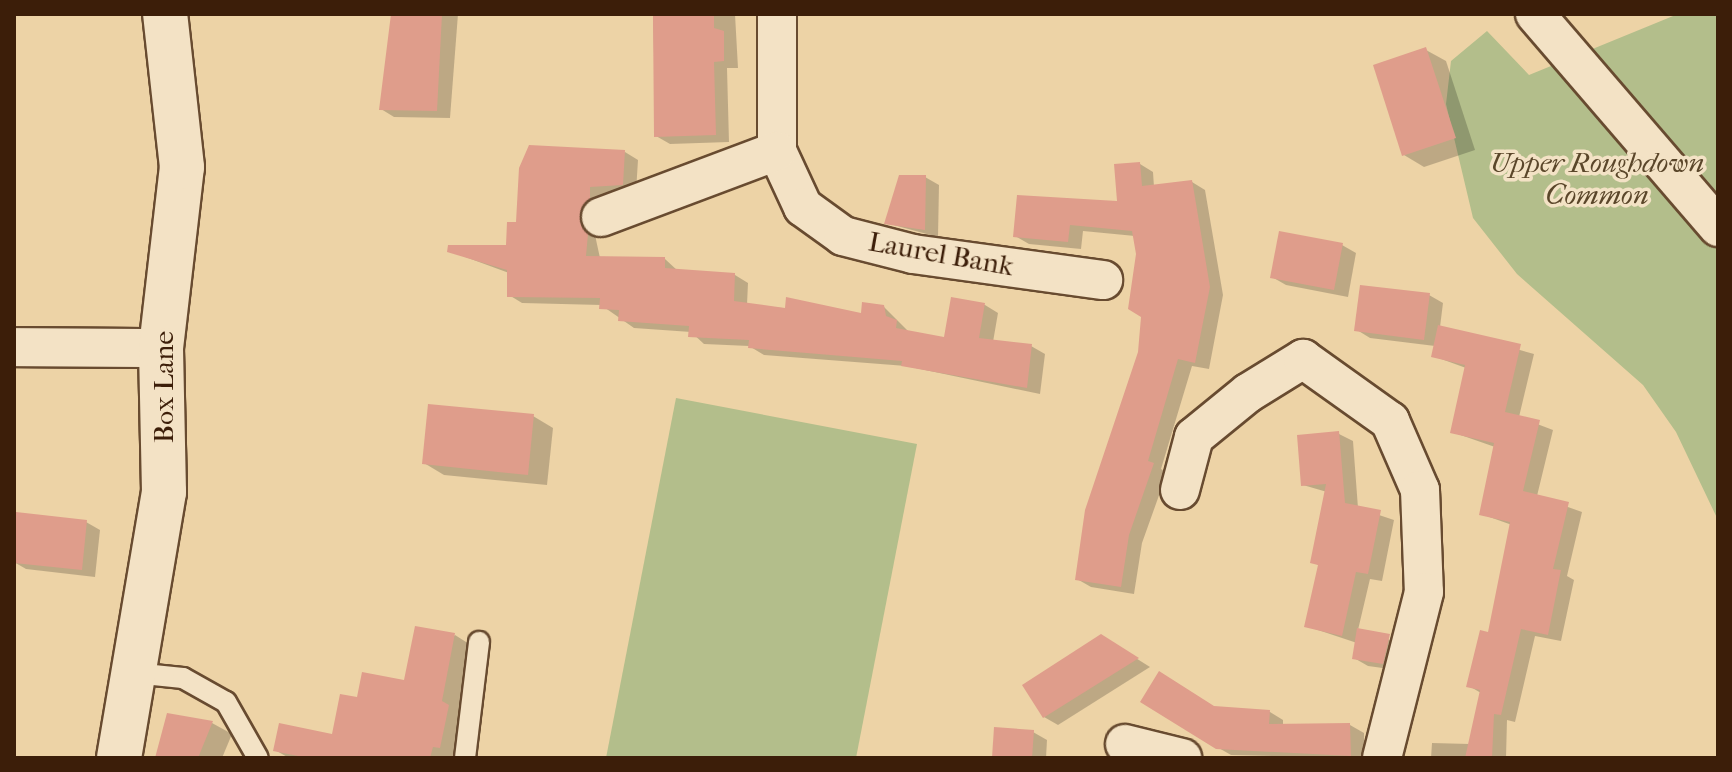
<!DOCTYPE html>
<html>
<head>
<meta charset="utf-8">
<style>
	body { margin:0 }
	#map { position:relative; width:1732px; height:772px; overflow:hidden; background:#edd3a6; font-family:"IM FELL French Canon",serif }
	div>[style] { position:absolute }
	.green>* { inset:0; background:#b3be8b }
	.shadow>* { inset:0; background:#0003 }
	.building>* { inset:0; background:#df9d8b }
	.roads { filter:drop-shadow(2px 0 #684b30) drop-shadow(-2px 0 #684b30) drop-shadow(0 2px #684b30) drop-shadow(0 -2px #684b30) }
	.lane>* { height:20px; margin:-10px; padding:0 10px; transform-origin:10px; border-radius:10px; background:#f3e2c5 }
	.street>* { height:38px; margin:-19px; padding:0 19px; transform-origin:19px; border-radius:19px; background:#f3e2c5 }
	.secondary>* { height:44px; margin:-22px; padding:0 22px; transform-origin:22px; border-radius:22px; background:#f3e2c5 }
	span { translate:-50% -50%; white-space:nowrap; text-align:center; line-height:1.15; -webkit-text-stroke:7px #f3e2c5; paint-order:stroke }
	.park-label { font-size:28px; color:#5a462a; font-style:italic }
	.street-label { font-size:28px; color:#3c1e09 }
	.frame { position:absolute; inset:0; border:16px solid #3c1e09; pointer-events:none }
</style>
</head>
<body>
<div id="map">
	<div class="green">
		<i style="clip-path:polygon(1678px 14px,1718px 14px,1718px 520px,1676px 432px,1643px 385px,1517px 274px,1473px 218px,1446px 104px,1451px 61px,1487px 31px,1529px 75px)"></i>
		<i style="clip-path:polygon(676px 398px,917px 444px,856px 758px,606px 758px)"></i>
	</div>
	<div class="shadow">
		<i style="clip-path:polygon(393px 14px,458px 14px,450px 118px,394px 117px,381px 109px)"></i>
		<i style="clip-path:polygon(653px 14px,735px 14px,738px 68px,727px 68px,729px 142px,670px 144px,656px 136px)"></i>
		<i style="clip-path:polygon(1426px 50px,1446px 61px,1475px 150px,1424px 167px,1404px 155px)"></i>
		<i style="clip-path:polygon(625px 152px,638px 160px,636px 192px,604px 194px,603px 207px,592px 221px,600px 258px,665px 259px,678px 271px,735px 275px,748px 283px,747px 305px,863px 315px,884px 307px,910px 333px,945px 339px,952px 300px,985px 305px,998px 313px,993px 342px,1031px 346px,1045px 354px,1040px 394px,906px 366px,764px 355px,749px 346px,704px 344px,691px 332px,634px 328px,601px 305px,522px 303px,509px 295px,509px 273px,449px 251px,508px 247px,518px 224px)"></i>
		<i style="clip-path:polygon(1140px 164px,1153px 172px,1154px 187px,1192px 182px,1205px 190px,1223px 295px,1209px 369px,1192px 366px,1161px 469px,1167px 473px,1142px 543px,1134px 594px,1091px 587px,1077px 579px,1140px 352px,1143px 316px,1135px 236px,1083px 231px,1081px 249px,1029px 244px,1015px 236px,1119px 203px)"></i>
		<i style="clip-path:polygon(925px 177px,939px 185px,938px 237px,886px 223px)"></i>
		<i style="clip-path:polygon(1342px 245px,1356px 253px,1348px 297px,1286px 285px,1272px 277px)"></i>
		<i style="clip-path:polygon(1429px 295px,1443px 303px,1440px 327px,1534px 354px,1519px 417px,1553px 430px,1537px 496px,1582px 512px,1567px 576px,1574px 580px,1561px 641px,1535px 636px,1515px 722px,1507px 720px,1506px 758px,1431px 758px,1432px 743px,1470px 744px,1481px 693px,1469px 686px,1490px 634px,1512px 525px,1481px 514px,1495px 447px,1452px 432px,1466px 368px,1433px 356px,1435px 346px,1370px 338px,1357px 330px)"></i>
		<i style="clip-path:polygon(533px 416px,553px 428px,547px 485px,444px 475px,424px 463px)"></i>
		<i style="clip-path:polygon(1339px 434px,1353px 441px,1358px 508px,1394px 520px,1382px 581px,1370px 579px,1358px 630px,1403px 644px,1397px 670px,1368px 666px,1354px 658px,1357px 643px,1306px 626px,1320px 566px,1313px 562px,1327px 492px,1303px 485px)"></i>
		<i style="clip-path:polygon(17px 515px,86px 522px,100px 530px,95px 577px,26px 569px,14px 562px)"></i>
		<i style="clip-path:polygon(455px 635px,474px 647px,460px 758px,289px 758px,275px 750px,334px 736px,358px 699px,406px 682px)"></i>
		<i style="clip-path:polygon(1115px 645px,1150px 667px,1058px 725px,1044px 717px)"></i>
		<i style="clip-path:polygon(1215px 708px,1270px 712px,1283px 720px,1283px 726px,1350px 725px,1364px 733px,1364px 758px,1231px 755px,1217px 747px)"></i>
		<i style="clip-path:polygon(212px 723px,232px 734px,222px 758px,159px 758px)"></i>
		<i style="clip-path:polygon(1033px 732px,1047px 740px,1046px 758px,994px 758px)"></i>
	</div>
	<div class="building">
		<i style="clip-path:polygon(391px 14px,442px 14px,437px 111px,379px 110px)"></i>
		<i style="clip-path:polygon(714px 14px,714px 28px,724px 31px,724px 61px,714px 62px,716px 135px,654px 137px,653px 15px)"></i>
		<i style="clip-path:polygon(1426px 47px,1456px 138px,1402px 156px,1373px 65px)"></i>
		<i style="clip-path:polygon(529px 145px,625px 150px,623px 185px,590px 187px,590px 199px,580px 213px,588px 234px,586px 256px,665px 257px,665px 268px,735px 273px,734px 301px,785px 308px,786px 297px,861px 313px,862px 302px,884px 305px,886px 316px,897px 320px,896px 328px,944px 337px,951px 297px,985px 303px,979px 338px,1032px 344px,1027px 388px,901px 366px,902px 361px,748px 348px,749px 340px,688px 337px,689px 326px,618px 321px,619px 310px,599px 309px,600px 298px,507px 297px,507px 270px,447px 252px,448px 245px,506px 245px,507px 222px,516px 222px,519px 168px)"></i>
		<i style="clip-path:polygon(1140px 162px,1142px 186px,1192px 180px,1210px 287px,1195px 363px,1178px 359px,1148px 461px,1154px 463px,1129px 535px,1121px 587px,1075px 580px,1085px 510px,1138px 352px,1141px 317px,1128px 309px,1136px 254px,1132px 231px,1070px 225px,1068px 242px,1013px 237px,1017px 195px,1117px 201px,1114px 164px)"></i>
		<i style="clip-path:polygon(899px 175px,926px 175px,925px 230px,884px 224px)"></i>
		<i style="clip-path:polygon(1279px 231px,1343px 243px,1334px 290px,1270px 278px)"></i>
		<i style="clip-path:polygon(1360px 285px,1430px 293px,1424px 340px,1354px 331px)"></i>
		<i style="clip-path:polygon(1438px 325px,1521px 344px,1505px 412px,1540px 420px,1523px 491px,1569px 502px,1553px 569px,1561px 570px,1548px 635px,1521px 629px,1501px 715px,1494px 714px,1492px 758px,1465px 758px,1480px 690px,1466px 687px,1480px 630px,1488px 632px,1510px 522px,1479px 515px,1494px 443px,1450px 433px,1465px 365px,1431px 357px)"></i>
		<i style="clip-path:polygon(428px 404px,534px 414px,528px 475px,422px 464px)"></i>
		<i style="clip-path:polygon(1339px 431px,1345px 503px,1381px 510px,1368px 574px,1356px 572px,1342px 636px,1304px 627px,1318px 565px,1310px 563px,1326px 484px,1301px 486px,1297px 435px)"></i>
		<i style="clip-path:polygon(16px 512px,87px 520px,82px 570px,14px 563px)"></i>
		<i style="clip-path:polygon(415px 626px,455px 633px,442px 701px,449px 705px,440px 748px,433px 747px,430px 758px,308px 758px,273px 751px,279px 723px,332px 734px,340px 694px,357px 697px,362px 672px,404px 680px)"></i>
		<i style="clip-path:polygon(1357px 628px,1390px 634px,1383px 664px,1352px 659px)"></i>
		<i style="clip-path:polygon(1101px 634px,1139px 658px,1043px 718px,1022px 685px)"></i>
		<i style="clip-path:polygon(1159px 671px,1214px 706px,1270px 710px,1269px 724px,1350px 723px,1351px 756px,1216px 749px,1140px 702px)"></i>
		<i style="clip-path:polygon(167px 713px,213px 721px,198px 758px,155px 758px)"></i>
		<i style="clip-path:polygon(994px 727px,1034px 730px,1032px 758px,992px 758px)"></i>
	</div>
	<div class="roads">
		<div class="lane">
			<i style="left:134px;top:673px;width:49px;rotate:5.8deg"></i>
			<i style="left:183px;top:678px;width:49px;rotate:29.2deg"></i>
			<i style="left:226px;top:702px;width:64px;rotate:60.3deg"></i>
			<i style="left:465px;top:758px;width:117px;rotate:-83.1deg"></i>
		</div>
		<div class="street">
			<i style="left:777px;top:14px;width:137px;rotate:90deg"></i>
			<i style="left:777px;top:151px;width:62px;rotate:65.1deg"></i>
			<i style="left:803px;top:207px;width:49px;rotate:35.9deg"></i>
			<i style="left:843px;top:236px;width:72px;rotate:14.4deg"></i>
			<i style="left:913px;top:254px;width:192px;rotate:7.8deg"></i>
			<i style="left:1535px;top:14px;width:281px;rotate:49.3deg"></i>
			<i style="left:601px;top:217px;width:188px;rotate:-20.6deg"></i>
			<i style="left:14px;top:347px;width:147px;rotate:0.4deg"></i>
			<i style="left:1180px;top:490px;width:55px;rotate:-75.2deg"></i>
			<i style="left:1194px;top:437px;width:70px;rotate:-39.2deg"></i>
			<i style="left:1248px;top:393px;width:65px;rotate:-31.7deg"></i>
			<i style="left:1303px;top:359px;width:107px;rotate:35.5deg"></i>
			<i style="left:1390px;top:421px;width:75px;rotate:66.5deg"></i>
			<i style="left:1420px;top:490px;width:102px;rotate:87.8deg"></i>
			<i style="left:1424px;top:592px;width:171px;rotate:104.2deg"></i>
			<i style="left:1125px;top:744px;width:59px;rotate:13.8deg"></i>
		</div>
		<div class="secondary">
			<i style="left:119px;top:758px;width:270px;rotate:-80.4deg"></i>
			<i style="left:164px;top:492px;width:144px;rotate:-91.2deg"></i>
			<i style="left:161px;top:348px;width:182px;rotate:-83.4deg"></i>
			<i style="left:182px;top:167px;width:154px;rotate:-96.3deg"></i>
		</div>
	</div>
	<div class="park-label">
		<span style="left:1597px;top:179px">Upper Roughdown<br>Common</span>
	</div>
	<div class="street-label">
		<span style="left:941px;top:254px;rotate:10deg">Laurel Bank</span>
		<span style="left:164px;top:387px;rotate:-90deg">Box Lane</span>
	</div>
	<div class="frame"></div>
</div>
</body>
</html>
